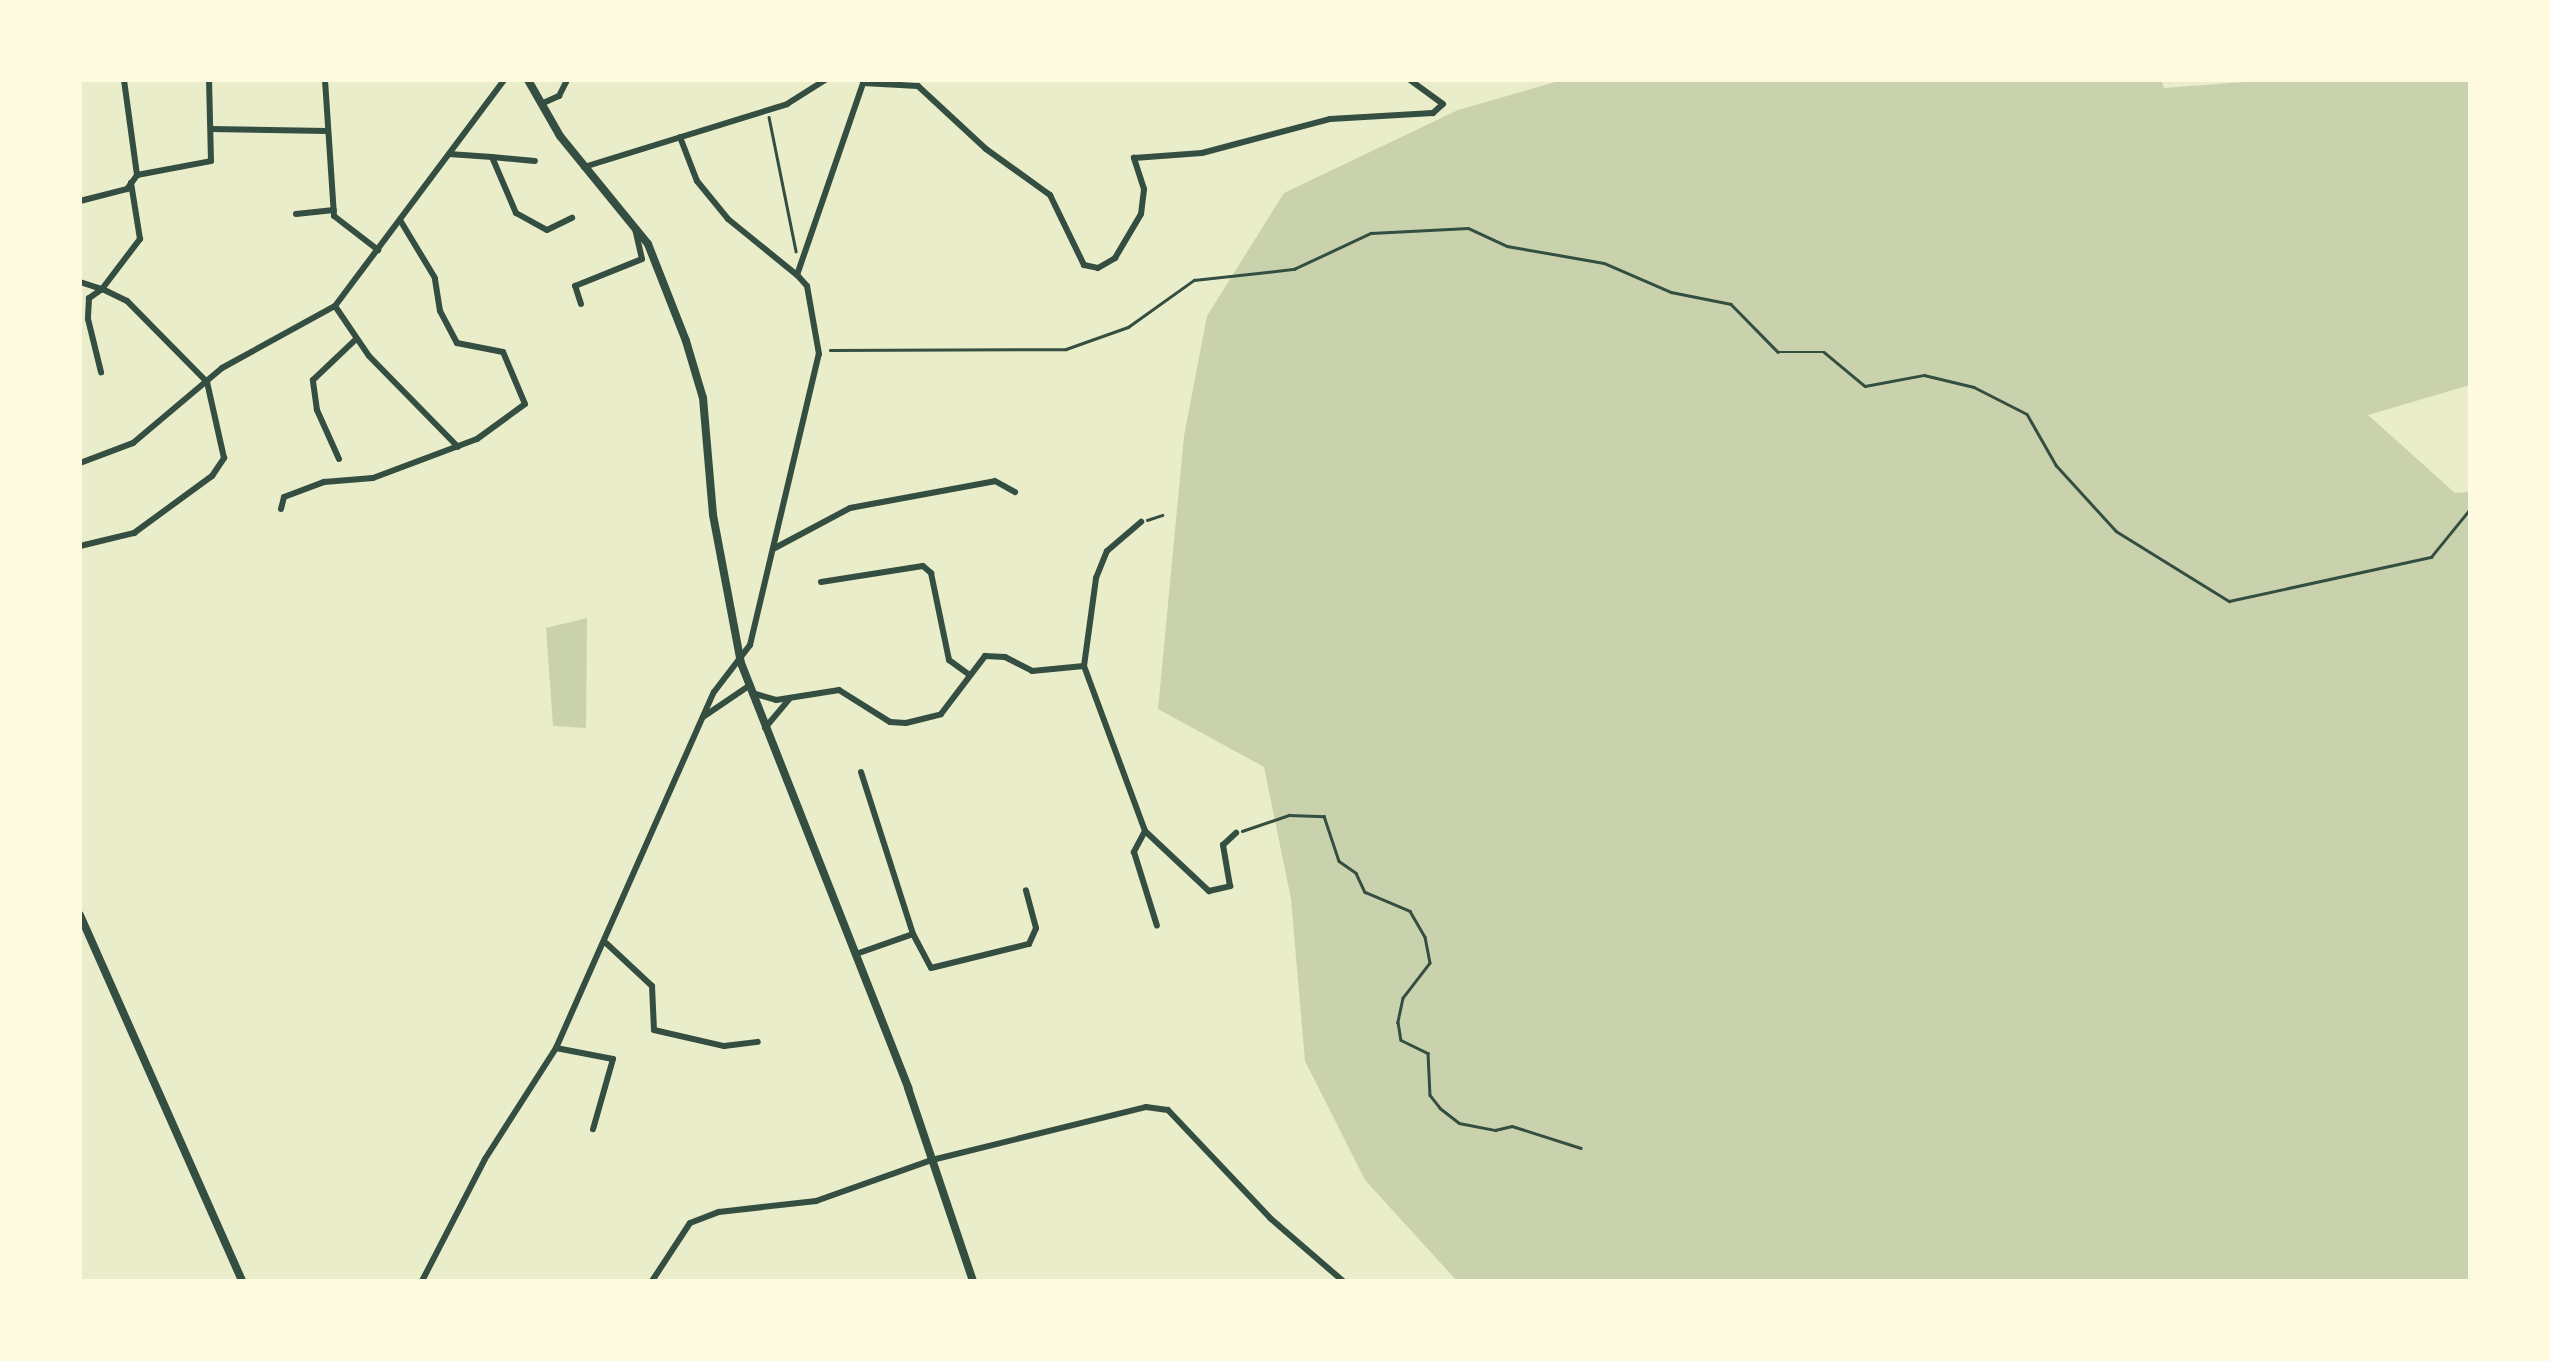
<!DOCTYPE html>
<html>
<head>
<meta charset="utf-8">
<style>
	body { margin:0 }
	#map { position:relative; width:2550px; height:1361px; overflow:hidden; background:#e9edc9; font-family:"Sofia Sans Condensed",sans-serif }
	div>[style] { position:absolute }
	.green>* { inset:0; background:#cad2ad }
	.path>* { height:2.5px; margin:-1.25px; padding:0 1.25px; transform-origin:1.25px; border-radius:1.25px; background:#344e41 }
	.minor>* { height:6px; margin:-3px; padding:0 3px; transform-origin:3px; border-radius:3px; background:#344e41 }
	.tertiary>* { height:8px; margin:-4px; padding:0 4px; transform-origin:4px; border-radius:4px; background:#344e41 }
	span { translate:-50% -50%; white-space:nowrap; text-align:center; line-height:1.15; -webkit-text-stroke:8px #fefae0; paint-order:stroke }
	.frame { position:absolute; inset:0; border:82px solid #fefae0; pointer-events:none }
</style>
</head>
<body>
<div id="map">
	<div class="green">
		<i style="clip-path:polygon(1562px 80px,2161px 80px,2164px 88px,2271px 80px,2470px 80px,2470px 385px,2368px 415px,2455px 493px,2470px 492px,2470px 1281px,1457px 1281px,1365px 1180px,1305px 1061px,1291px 899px,1264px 767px,1158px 709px,1184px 436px,1207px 316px,1284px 193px,1458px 110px)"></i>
		<i style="clip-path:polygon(587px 618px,586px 728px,553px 726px,546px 628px)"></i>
	</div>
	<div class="path">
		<i style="left:769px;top:117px;width:137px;rotate:78.6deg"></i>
		<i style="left:830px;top:350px;width:236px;rotate:-0.2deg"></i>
		<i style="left:1066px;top:349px;width:66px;rotate:-19.5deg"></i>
		<i style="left:1128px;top:327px;width:81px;rotate:-35.5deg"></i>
		<i style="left:1194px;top:280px;width:101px;rotate:-6.3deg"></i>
		<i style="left:1294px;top:269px;width:85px;rotate:-25.1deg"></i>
		<i style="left:1371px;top:233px;width:97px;rotate:-3deg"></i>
		<i style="left:1468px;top:228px;width:43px;rotate:24.8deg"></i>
		<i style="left:1507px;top:246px;width:98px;rotate:9.9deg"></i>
		<i style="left:1604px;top:263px;width:73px;rotate:23.4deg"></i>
		<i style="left:1671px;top:292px;width:61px;rotate:11.3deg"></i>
		<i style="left:1731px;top:304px;width:67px;rotate:45.6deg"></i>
		<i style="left:1778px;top:352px;width:46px"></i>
		<i style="left:1824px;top:352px;width:53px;rotate:39.7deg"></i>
		<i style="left:1865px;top:386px;width:60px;rotate:-10.6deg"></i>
		<i style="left:1924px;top:375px;width:51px;rotate:13.5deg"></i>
		<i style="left:1974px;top:387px;width:59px;rotate:27deg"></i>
		<i style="left:2027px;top:414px;width:59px;rotate:60.4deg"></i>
		<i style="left:2056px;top:465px;width:89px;rotate:47.7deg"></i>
		<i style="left:2116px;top:531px;width:133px;rotate:31.8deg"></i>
		<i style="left:2229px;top:601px;width:207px;rotate:-12.3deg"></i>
		<i style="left:2431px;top:557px;width:62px;rotate:-50.9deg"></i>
		<i style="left:1147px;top:520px;width:16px;rotate:-18deg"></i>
		<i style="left:1242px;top:831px;width:50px;rotate:-18.8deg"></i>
		<i style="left:1289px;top:815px;width:35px;rotate:2deg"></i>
		<i style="left:1324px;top:816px;width:47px;rotate:71.6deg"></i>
		<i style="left:1339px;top:861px;width:21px;rotate:35deg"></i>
		<i style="left:1356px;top:873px;width:21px;rotate:65deg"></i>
		<i style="left:1365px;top:892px;width:49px;rotate:22.9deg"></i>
		<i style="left:1410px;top:911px;width:30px;rotate:60deg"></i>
		<i style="left:1425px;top:937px;width:26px;rotate:79deg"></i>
		<i style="left:1430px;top:963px;width:44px;rotate:127.6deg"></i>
		<i style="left:1403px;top:998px;width:25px;rotate:102deg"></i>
		<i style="left:1398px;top:1022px;width:18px;rotate:81deg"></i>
		<i style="left:1401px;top:1040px;width:30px;rotate:26deg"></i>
		<i style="left:1428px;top:1053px;width:42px;rotate:87.3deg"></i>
		<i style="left:1430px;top:1095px;width:16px;rotate:52deg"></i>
		<i style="left:1440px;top:1108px;width:24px;rotate:38deg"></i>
		<i style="left:1459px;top:1123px;width:37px;rotate:11deg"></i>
		<i style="left:1495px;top:1130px;width:17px;rotate:-13deg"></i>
		<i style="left:1512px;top:1126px;width:72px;rotate:17.7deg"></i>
	</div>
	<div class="minor">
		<i style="left:124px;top:80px;width:96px;rotate:82.2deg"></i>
		<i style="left:325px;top:80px;width:136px;rotate:86.2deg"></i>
		<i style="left:334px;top:216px;width:56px;rotate:37.7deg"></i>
		<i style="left:863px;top:83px;width:55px;rotate:3.1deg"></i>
		<i style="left:918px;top:86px;width:93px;rotate:42.8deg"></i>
		<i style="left:986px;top:149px;width:79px;rotate:35.7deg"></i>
		<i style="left:1050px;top:195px;width:78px;rotate:64.1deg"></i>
		<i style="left:1084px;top:265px;width:14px;rotate:12deg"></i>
		<i style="left:1098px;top:268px;width:20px;rotate:-30deg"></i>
		<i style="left:1115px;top:258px;width:51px;rotate:-59.4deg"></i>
		<i style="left:1141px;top:214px;width:25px;rotate:-83deg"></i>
		<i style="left:1144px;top:189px;width:33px;rotate:-108deg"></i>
		<i style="left:1134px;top:158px;width:68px;rotate:-4.2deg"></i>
		<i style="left:1202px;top:153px;width:132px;rotate:-14.9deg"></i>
		<i style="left:1330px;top:119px;width:103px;rotate:-3.3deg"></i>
		<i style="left:1433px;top:113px;width:13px;rotate:-42deg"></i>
		<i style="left:1443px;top:104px;width:41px;rotate:-144deg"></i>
		<i style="left:541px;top:104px;width:20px;rotate:-24deg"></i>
		<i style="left:559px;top:96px;width:18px;rotate:-63deg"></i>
		<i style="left:211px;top:129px;width:116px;rotate:1deg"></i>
		<i style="left:680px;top:137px;width:47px;rotate:68.9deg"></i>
		<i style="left:697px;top:181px;width:49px;rotate:50.8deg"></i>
		<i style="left:728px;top:219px;width:89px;rotate:39.1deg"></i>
		<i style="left:449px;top:154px;width:43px;rotate:4deg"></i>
		<i style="left:492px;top:157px;width:61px;rotate:66.8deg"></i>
		<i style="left:516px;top:213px;width:35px;rotate:29deg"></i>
		<i style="left:547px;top:230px;width:28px;rotate:-26deg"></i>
		<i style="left:492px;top:157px;width:43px;rotate:5.3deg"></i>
		<i style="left:584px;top:167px;width:213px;rotate:-17.2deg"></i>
		<i style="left:787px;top:104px;width:45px;rotate:-32.3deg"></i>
		<i style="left:80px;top:201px;width:49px;rotate:-14.3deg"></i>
		<i style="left:127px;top:189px;width:17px;rotate:-54deg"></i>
		<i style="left:137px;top:175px;width:75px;rotate:-10.7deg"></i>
		<i style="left:211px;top:161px;width:81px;rotate:-91.4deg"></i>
		<i style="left:296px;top:214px;width:38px;rotate:-6deg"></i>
		<i style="left:80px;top:282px;width:23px;rotate:18deg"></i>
		<i style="left:102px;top:289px;width:16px;rotate:145deg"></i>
		<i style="left:89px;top:298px;width:21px;rotate:93deg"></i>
		<i style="left:88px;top:319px;width:55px;rotate:76.2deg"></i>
		<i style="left:581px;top:304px;width:19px;rotate:-108deg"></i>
		<i style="left:575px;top:286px;width:72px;rotate:-21.9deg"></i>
		<i style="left:642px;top:259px;width:31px;rotate:-103deg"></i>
		<i style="left:335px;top:306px;width:60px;rotate:55.8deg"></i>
		<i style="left:369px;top:356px;width:127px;rotate:45.6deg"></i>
		<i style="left:339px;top:459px;width:54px;rotate:-114.2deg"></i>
		<i style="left:317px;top:410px;width:30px;rotate:-98deg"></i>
		<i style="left:313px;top:380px;width:59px;rotate:-43.6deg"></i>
		<i style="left:80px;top:463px;width:57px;rotate:-20.7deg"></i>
		<i style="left:133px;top:443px;width:116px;rotate:-40.1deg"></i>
		<i style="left:222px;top:368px;width:129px;rotate:-28.8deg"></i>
		<i style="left:335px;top:306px;width:282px;rotate:-53.2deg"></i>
		<i style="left:281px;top:509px;width:12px;rotate:-76deg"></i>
		<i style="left:284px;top:497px;width:43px;rotate:-20.6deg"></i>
		<i style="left:324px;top:482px;width:49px;rotate:-4.7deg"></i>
		<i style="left:373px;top:478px;width:111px;rotate:-20.6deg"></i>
		<i style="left:477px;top:439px;width:59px;rotate:-36.1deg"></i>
		<i style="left:525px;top:404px;width:56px;rotate:-112.9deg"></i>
		<i style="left:503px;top:352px;width:47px;rotate:-168.9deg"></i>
		<i style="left:457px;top:343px;width:36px;rotate:-118deg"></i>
		<i style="left:440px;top:311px;width:33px;rotate:-99deg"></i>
		<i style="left:435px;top:278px;width:68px;rotate:-121.1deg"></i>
		<i style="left:80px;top:546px;width:56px;rotate:-13.5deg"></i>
		<i style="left:134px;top:533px;width:97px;rotate:-36.2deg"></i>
		<i style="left:212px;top:476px;width:22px;rotate:-56deg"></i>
		<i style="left:224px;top:458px;width:78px;rotate:-102.6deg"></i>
		<i style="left:207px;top:382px;width:114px;rotate:-134.6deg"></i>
		<i style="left:127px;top:301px;width:28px;rotate:-154deg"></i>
		<i style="left:102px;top:289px;width:63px;rotate:-52.8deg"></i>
		<i style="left:140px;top:239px;width:57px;rotate:-99.1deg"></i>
		<i style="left:773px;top:549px;width:87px;rotate:-28deg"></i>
		<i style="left:850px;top:508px;width:147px;rotate:-10.5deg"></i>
		<i style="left:995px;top:481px;width:23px;rotate:29deg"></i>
		<i style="left:821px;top:582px;width:103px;rotate:-8.9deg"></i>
		<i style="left:923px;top:566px;width:11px;rotate:41deg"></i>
		<i style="left:931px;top:573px;width:89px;rotate:78.3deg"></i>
		<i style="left:949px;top:660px;width:24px;rotate:36deg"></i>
		<i style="left:1084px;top:666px;width:89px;rotate:-82.2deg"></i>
		<i style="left:1096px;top:578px;width:29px;rotate:-68deg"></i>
		<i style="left:1107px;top:551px;width:45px;rotate:-40.5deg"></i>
		<i style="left:752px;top:693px;width:25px;rotate:16deg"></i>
		<i style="left:776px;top:700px;width:64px;rotate:-9deg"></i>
		<i style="left:839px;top:690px;width:60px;rotate:32.1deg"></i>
		<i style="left:890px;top:722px;width:16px;rotate:4deg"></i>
		<i style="left:906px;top:723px;width:36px;rotate:-14deg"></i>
		<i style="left:941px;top:714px;width:73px;rotate:-52.8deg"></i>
		<i style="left:985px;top:656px;width:20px;rotate:3deg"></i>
		<i style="left:1005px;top:657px;width:30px;rotate:27deg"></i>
		<i style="left:1032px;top:671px;width:52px;rotate:-5.5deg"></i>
		<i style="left:1084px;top:666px;width:176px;rotate:69.7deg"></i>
		<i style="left:1145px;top:831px;width:88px;rotate:43.2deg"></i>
		<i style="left:1209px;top:891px;width:22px;rotate:-13deg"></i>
		<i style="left:1230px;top:886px;width:42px;rotate:-99.7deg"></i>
		<i style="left:1223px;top:845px;width:18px;rotate:-43deg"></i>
		<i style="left:703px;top:717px;width:57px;rotate:-34.2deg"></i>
		<i style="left:765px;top:728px;width:38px;rotate:-50deg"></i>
		<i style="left:861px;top:772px;width:170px;rotate:72.2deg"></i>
		<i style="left:1145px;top:831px;width:24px;rotate:118deg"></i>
		<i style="left:1134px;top:852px;width:77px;rotate:72.7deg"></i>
		<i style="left:606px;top:943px;width:63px;rotate:43.1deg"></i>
		<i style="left:652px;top:986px;width:44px;rotate:87.4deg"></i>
		<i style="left:654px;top:1030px;width:72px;rotate:12.9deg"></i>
		<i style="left:724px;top:1046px;width:34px;rotate:-7deg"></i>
		<i style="left:856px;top:954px;width:60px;rotate:-19.3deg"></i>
		<i style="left:913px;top:934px;width:38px;rotate:62deg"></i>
		<i style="left:931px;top:968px;width:101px;rotate:-13.8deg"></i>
		<i style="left:1029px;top:944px;width:17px;rotate:-66deg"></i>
		<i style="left:1036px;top:928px;width:39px;rotate:-105deg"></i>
		<i style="left:556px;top:1048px;width:58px;rotate:10.9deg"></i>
		<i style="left:613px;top:1059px;width:73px;rotate:105.9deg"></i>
		<i style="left:422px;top:1281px;width:137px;rotate:-62.7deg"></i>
		<i style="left:485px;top:1159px;width:132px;rotate:-57.4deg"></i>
		<i style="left:556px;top:1048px;width:389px;rotate:-66.1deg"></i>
		<i style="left:714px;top:692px;width:59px;rotate:-52.5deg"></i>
		<i style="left:750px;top:645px;width:299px;rotate:-76.7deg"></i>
		<i style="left:819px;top:354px;width:69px;rotate:-100deg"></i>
		<i style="left:807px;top:286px;width:15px;rotate:-132deg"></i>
		<i style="left:797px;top:275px;width:206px;rotate:-71deg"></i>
		<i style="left:652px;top:1281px;width:69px;rotate:-56.8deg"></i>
		<i style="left:690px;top:1223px;width:31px;rotate:-21deg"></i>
		<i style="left:719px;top:1212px;width:98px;rotate:-6.5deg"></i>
		<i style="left:816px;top:1201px;width:123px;rotate:-19.5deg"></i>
		<i style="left:932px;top:1160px;width:220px;rotate:-13.9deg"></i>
		<i style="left:1146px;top:1107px;width:22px;rotate:8deg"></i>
		<i style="left:1168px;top:1110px;width:149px;rotate:46.6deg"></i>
		<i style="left:1270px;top:1218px;width:96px;rotate:40.8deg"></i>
	</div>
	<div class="tertiary">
		<i style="left:528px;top:80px;width:64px;rotate:60.3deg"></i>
		<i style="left:560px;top:136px;width:139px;rotate:50.8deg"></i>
		<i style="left:648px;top:244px;width:104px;rotate:68.6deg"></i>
		<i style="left:686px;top:341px;width:59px;rotate:73.4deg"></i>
		<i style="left:703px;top:398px;width:117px;rotate:85.1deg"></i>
		<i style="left:713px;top:515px;width:151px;rotate:79.3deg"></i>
		<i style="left:741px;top:663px;width:457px;rotate:68.5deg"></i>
		<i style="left:908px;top:1088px;width:204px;rotate:71.4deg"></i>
		<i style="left:80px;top:915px;width:400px;rotate:66.1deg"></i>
	</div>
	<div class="frame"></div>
</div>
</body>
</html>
